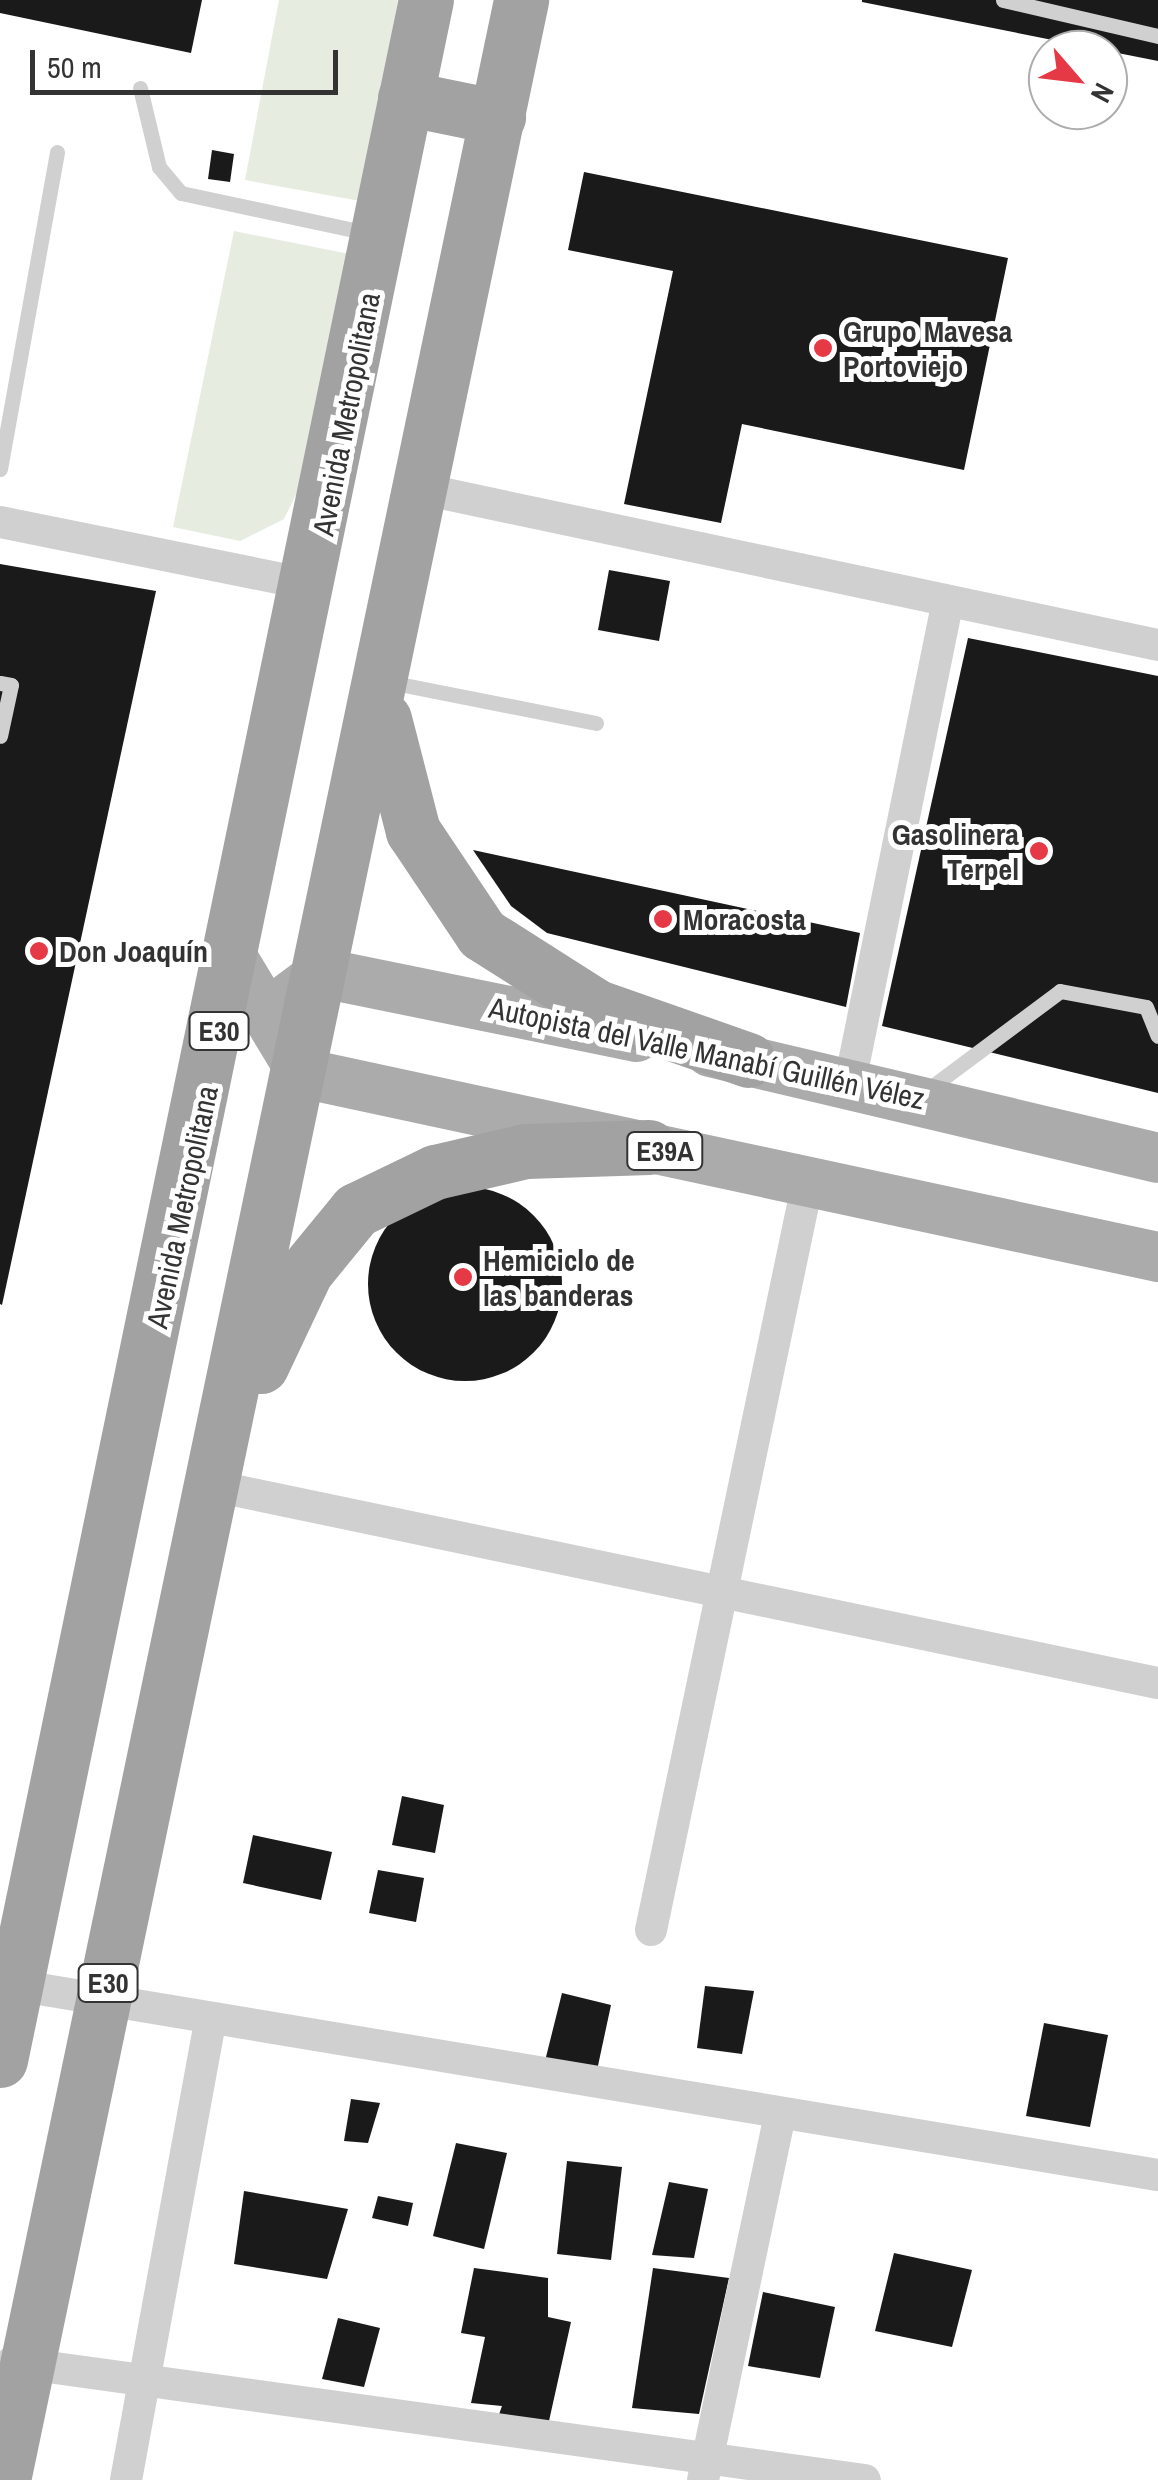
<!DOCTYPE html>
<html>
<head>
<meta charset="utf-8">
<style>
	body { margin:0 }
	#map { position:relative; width:1158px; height:2480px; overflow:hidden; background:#fff; font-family:"Archivo Narrow",sans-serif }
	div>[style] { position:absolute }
	.green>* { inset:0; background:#e6ecdf }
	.building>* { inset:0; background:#1a1a1a }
	.round { border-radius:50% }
	.service>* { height:15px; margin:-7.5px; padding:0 7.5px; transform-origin:7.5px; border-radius:7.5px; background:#d0d0d0 }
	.minor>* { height:32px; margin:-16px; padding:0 16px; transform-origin:16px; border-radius:16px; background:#d0d0d0 }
	.primary>* { height:50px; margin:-25px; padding:0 25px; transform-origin:25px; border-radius:25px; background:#ababab }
	.trunk>* { height:55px; margin:-27.5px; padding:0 27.5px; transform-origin:27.5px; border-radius:27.5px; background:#a2a2a2 }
	.dots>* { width:28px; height:28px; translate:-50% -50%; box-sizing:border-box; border:5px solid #fff; border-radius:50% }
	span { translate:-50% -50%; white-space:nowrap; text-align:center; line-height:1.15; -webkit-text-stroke:10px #fff; paint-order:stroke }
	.shield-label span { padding:2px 8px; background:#fff; border:2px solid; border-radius:8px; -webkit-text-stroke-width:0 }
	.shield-label { font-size:28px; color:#333; font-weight:700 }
	.poi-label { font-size:30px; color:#333; font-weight:700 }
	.left { translate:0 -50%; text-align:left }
	.right { translate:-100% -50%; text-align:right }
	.street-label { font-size:30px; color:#333 }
	.north { position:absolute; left:1028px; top:30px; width:100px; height:100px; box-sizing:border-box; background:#fff; border:2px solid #adadad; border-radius:50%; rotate:118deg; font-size:28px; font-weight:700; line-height:40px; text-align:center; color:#333 }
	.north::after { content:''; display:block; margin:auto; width:35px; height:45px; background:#e63946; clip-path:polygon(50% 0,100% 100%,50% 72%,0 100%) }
	.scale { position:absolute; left:30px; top:50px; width:308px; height:45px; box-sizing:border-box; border:5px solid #333; border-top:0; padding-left:12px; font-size:30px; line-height:35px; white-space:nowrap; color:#333; -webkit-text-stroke:8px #fff; paint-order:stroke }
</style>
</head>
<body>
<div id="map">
	<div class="green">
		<i style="clip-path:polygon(279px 0,398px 0,360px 201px,245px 180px)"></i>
		<i style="clip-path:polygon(234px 231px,349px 254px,300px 486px,284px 519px,240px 541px,173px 527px)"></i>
	</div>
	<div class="building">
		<i style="clip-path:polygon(0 0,202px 0,191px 53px,0 13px)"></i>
		<i style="clip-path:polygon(862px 0,1158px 0,1158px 61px,862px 2px)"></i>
		<i style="clip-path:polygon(212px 150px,234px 154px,230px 182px,208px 179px)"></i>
		<i style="clip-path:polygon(584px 172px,1008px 258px,964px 470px,742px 424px,721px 523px,624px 504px,673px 271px,568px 250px)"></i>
		<i style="clip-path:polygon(0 564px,156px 591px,2px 1305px,0 1304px)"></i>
		<i style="clip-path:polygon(609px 570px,670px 581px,659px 641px,598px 630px)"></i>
		<i style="clip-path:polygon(968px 638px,1158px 676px,1158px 1093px,882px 1026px)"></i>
		<i style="clip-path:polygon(473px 850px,860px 933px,846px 1007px,547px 933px,511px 906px)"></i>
		<i class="round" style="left:368px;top:1187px;width:194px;height:194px"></i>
		<i style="clip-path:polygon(402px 1796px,444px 1805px,435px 1853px,392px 1845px)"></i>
		<i style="clip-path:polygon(253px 1835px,332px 1852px,321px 1900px,243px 1883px)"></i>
		<i style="clip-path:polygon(378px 1870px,424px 1878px,416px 1922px,369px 1913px)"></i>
		<i style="clip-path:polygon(705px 1986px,754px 1991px,742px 2054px,697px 2048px)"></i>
		<i style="clip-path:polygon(562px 1993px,611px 2005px,596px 2075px,545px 2061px)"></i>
		<i style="clip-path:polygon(1044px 2023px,1108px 2035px,1090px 2127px,1026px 2116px)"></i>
		<i style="clip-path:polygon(351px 2099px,380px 2103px,368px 2143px,344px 2141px)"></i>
		<i style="clip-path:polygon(456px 2143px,507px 2153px,484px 2249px,433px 2236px)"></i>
		<i style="clip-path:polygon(567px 2161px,622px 2167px,611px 2260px,557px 2254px)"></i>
		<i style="clip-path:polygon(669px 2182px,708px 2189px,694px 2258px,652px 2255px)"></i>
		<i style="clip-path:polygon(244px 2191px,348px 2209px,327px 2279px,234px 2264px)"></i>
		<i style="clip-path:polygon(378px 2196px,413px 2203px,408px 2226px,372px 2218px)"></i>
		<i style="clip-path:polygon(894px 2253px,972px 2270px,952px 2347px,875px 2331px)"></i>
		<i style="clip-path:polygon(474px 2268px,548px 2278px,548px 2317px,571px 2322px,547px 2430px,497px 2420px,502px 2406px,471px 2403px,485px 2337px,461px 2333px)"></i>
		<i style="clip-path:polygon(653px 2268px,729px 2278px,699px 2414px,632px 2408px)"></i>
		<i style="clip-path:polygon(763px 2292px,835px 2307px,820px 2378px,748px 2366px)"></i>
		<i style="clip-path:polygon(338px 2318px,380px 2328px,364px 2387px,322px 2379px)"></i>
	</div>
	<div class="service">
		<i style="left:1003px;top:0;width:159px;rotate:13.1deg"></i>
		<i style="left:140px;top:88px;width:81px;rotate:76.5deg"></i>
		<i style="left:159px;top:167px;width:34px;rotate:50deg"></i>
		<i style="left:181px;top:193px;width:191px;rotate:12.1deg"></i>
		<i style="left:0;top:469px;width:322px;rotate:-79.8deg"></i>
		<i style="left:389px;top:682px;width:211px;rotate:11.2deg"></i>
		<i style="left:0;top:683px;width:11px;rotate:10deg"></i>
		<i style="left:11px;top:685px;width:52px;rotate:102.2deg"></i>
		<i style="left:926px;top:1091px;width:167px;rotate:-36.7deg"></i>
		<i style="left:1060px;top:991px;width:87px;rotate:10.5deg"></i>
		<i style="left:1146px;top:1007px;width:31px;rotate:68deg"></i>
	</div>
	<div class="minor">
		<i style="left:422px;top:489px;width:752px;rotate:11.97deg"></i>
		<i style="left:0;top:522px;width:318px;rotate:11.4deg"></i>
		<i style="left:850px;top:1082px;width:491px;rotate:-78.5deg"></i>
		<i style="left:214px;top:1486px;width:964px;rotate:11.79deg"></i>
		<i style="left:651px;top:1930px;width:765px;rotate:-78.16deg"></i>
		<i style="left:15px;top:1985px;width:1159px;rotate:9.44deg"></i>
		<i style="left:12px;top:2362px;width:861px;rotate:7.88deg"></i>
		<i style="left:126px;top:2480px;width:467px;rotate:-79.6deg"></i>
		<i style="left:703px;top:2480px;width:370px;rotate:-78.1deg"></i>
	</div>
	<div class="primary">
		<i style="left:233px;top:959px;width:133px;rotate:58.8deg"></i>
		<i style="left:302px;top:1073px;width:876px;rotate:12.13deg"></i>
		<i style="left:287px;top:999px;width:44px;rotate:-36.6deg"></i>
		<i style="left:322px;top:973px;width:321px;rotate:11.5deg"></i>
		<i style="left:710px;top:1052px;width:460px;rotate:13.3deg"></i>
	</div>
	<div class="trunk">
		<i style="left:405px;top:98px;width:95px;rotate:11.5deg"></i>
		<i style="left:384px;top:719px;width:116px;rotate:75.5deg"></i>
		<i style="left:413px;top:831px;width:124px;rotate:56.2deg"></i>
		<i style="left:482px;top:934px;width:136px;rotate:32.4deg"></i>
		<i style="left:597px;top:1007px;width:160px;rotate:19.3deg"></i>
		<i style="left:261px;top:1366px;width:105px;rotate:-64.7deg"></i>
		<i style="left:306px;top:1271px;width:79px;rotate:-50.7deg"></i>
		<i style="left:356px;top:1210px;width:88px;rotate:-25.7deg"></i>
		<i style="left:435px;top:1172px;width:93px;rotate:-13deg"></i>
		<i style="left:526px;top:1151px;width:123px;rotate:-1.9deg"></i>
		<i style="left:0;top:2060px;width:2104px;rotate:-78.32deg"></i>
		<i style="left:3px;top:2480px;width:2534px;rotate:-78.2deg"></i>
	</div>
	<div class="dots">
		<i style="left:823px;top:348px;background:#e63946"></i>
		<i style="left:1039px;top:851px;background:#e63946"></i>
		<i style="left:663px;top:919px;background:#e63946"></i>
		<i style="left:39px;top:951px;background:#e63946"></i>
		<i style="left:463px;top:1277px;background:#e63946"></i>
	</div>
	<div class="shield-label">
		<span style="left:219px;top:1031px">E30</span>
		<span style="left:665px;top:1151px">E39A</span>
		<span style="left:108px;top:1983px">E30</span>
	</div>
	<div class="poi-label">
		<span class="left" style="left:843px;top:348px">Grupo Mavesa<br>Portoviejo</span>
		<span class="right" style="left:1019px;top:851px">Gasolinera<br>Terpel</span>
		<span class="left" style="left:683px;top:919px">Moracosta</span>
		<span class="left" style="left:59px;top:951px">Don Joaquín</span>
		<span class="left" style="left:483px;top:1277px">Hemiciclo de<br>las banderas</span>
	</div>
	<div class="street-label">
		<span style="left:346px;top:414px;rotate:-79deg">Avenida Metropolitana</span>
		<span style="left:707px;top:1053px;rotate:12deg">Autopista del Valle Manabí Guillén Vélez</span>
		<span style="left:182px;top:1207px;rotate:-78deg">Avenida Metropolitana</span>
	</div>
	<div class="north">N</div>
	<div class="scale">50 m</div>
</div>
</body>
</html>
